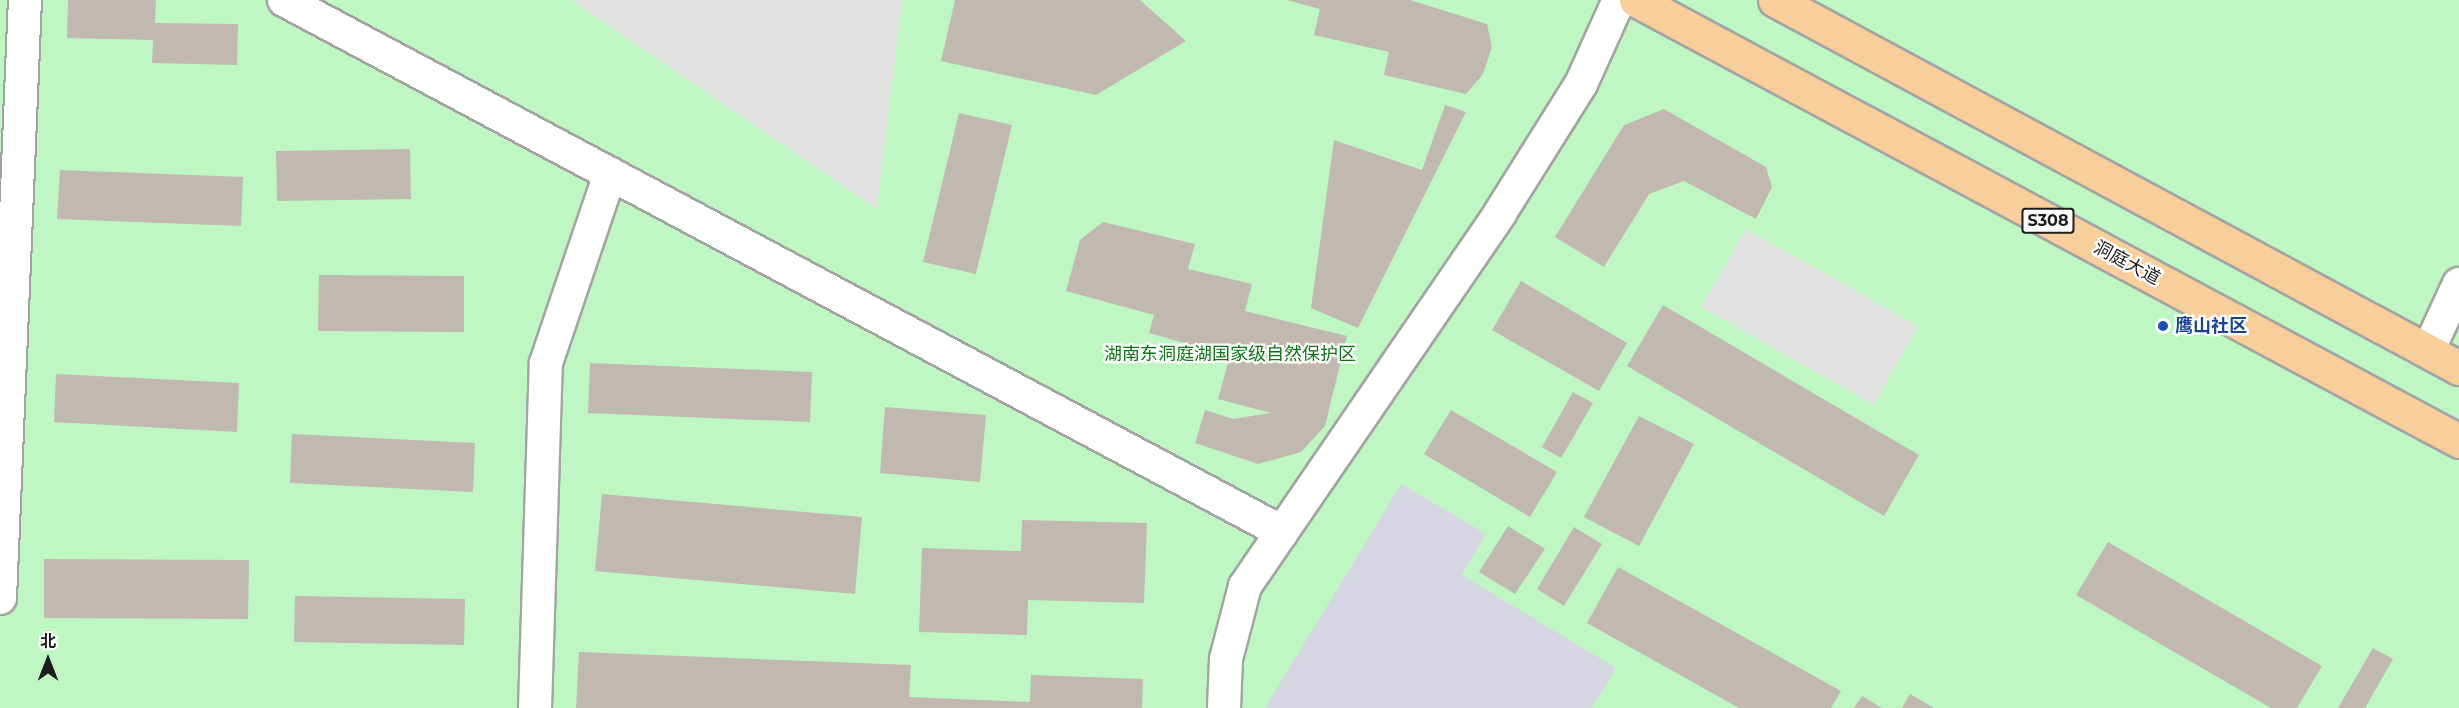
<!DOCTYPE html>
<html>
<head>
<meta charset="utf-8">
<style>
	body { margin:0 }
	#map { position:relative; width:2459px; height:708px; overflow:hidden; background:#ede9e1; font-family:Montserrat,"Noto Sans SC",sans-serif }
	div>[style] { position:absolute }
	.park>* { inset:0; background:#bef7c2 }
	.parking>* { inset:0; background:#e0e0e0 }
	.plaza>* { inset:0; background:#d6d6e2 }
	.building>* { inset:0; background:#c1b8b1 }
	.roads { filter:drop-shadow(2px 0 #a3a3a3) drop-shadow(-2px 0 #a3a3a3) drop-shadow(0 2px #a3a3a3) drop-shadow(0 -2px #a3a3a3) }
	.minor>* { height:32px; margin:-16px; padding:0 16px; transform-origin:16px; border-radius:16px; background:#fff }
	.primary>* { height:33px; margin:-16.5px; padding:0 16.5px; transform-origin:16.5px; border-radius:16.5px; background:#f8cf9b }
	.dots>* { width:16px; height:16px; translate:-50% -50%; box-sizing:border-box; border:3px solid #fff; border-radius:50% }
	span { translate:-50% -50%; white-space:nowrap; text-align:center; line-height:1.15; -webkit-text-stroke:4.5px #fff; paint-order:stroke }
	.shield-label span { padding:2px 4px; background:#fff; border:2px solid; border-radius:4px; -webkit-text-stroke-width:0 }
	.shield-label { font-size:16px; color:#1c1c1c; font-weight:700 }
	.street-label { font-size:18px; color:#1c1c1c }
	.transit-label { font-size:18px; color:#164399; font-weight:700 }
	.left { translate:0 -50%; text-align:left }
	.park-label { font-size:18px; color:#0e7516 }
	.north { position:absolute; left:18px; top:630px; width:60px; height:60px; -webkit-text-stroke:4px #fff; paint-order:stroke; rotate:0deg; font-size:16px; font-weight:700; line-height:24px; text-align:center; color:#1c1c1c }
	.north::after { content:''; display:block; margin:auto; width:21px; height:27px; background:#1c1c1c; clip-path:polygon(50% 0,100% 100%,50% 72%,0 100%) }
</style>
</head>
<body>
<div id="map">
	<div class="park">
		<i style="clip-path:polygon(0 0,2459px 0,2459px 708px,0 708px)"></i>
	</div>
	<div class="parking">
		<i style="clip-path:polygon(571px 0,902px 0,877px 209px)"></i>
		<i style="clip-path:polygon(1746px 229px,1918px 326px,1874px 405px,1701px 307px)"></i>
	</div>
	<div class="plaza">
		<i style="clip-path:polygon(1401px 484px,1486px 534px,1462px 575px,1616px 668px,1592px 708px,1265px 708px)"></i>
	</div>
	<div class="building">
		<i style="clip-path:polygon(68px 0,156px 0,155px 23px,238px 24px,237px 65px,152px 63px,153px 40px,67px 38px)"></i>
		<i style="clip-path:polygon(955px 0,1140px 0,1186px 41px,1096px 95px,941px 61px)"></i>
		<i style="clip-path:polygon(1287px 0,1410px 0,1487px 24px,1492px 47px,1483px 74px,1466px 94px,1384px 75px,1389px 52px,1314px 35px,1320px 9px)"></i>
		<i style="clip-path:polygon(1445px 105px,1466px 112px,1358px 328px,1311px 308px,1334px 140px,1422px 170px)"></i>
		<i style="clip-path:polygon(1664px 109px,1766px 167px,1772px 187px,1756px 219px,1684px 181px,1649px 194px,1604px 267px,1555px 237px,1624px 125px)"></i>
		<i style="clip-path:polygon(959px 113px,1012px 125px,976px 274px,923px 262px)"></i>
		<i style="clip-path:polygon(410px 149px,411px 199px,277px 201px,276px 151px)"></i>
		<i style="clip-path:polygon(60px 170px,243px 177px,241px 226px,57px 219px)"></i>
		<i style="clip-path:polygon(1103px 222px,1195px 244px,1188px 269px,1252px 284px,1245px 311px,1347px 336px,1325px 426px,1301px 452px,1258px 464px,1195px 443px,1205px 410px,1233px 419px,1271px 413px,1218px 399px,1230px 356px,1149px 333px,1154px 315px,1066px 291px,1080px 240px)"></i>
		<i style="clip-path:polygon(319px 275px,464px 276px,464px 332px,318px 331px)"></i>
		<i style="clip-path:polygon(1521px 281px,1627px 343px,1599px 391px,1492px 330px)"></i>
		<i style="clip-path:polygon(1663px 305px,1919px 455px,1884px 516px,1627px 366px)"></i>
		<i style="clip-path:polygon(590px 363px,812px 372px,810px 422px,588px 413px)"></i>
		<i style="clip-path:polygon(56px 374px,239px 383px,237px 432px,54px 422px)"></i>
		<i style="clip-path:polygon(1573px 392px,1593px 403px,1561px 458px,1542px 447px)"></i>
		<i style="clip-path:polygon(885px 407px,986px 415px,980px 482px,880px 473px)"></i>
		<i style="clip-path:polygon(1451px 410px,1557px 472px,1530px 517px,1424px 454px)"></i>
		<i style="clip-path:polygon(1639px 416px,1694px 444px,1639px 546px,1584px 517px)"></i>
		<i style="clip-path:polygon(292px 434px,475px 443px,473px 492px,290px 483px)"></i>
		<i style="clip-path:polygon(602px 494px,862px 517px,855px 594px,595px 571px)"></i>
		<i style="clip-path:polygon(1022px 520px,1147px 523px,1144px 603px,1028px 600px,1027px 635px,919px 632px,922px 548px,1021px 551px)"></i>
		<i style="clip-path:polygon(1508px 526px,1545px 549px,1515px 594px,1479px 572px)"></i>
		<i style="clip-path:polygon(1574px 527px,1602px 544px,1564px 606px,1537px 589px)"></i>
		<i style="clip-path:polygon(2108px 542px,2322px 666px,2297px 708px,2271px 708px,2076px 595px)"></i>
		<i style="clip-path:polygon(44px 559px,249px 560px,248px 619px,44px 618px)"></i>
		<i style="clip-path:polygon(1618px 567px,1841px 691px,1831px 708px,1739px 708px,1587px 623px)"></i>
		<i style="clip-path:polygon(295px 596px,465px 599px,464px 645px,294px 642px)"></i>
		<i style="clip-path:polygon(2373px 648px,2393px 659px,2365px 708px,2338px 708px)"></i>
		<i style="clip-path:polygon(579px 652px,911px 665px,909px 697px,1030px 702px,1031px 675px,1143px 679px,1142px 708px,576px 708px)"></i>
		<i style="clip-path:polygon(1910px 694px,1934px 708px,1902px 708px)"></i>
		<i style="clip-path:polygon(1862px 696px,1882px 708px,1854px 708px)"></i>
	</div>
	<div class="roads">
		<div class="minor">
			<i style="left:284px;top:0;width:1131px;rotate:28.06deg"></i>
			<i style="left:2428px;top:351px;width:74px;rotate:-65.2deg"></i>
			<i style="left:0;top:598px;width:599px;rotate:-87.61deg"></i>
			<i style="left:535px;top:708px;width:345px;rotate:-88.2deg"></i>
			<i style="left:546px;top:363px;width:200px;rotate:-71.3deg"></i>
			<i style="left:1224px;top:708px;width:49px;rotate:-87.7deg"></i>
			<i style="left:1226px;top:659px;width:75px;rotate:-75.4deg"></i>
			<i style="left:1245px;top:586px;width:452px;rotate:-55.6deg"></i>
			<i style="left:1500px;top:213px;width:152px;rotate:-57.9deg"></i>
			<i style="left:1581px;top:84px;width:92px;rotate:-65.7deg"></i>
		</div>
		<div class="primary">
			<i style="left:1636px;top:0;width:934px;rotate:28.18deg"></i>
			<i style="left:1775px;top:0;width:777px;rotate:28.28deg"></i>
		</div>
	</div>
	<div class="dots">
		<i style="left:2163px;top:326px;background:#1a4fb4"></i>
	</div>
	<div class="shield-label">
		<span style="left:2048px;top:221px">S308</span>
	</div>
	<div class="street-label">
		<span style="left:2127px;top:263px;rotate:28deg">洞庭大道</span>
	</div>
	<div class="transit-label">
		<span class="left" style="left:2175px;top:326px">鹰山社区</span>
	</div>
	<div class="park-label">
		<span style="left:1230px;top:354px">湖南东洞庭湖国家级自然保护区</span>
	</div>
	<div class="north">北</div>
</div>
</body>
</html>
